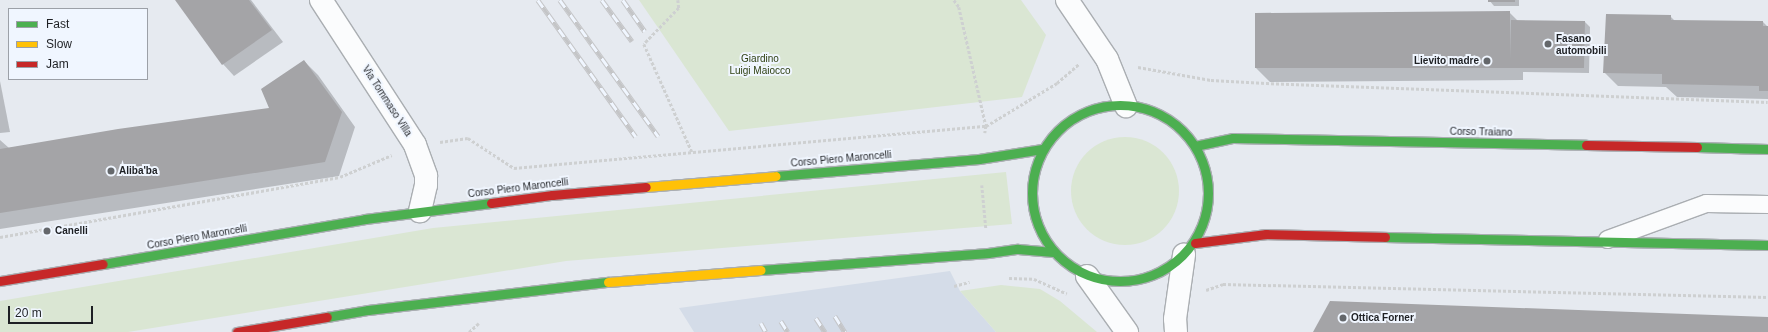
<!DOCTYPE html>
<html>
<head>
<meta charset="utf-8">
<style>
	body { margin:0 }
	#map { position:relative; width:1768px; height:332px; overflow:hidden; background:#e6eaf0; font-family:Helvetica,sans-serif }
	div>[style] { position:absolute }
	.built>* { inset:0; background:#d4dce8 }
	.green>* { inset:0; background:#dae6d3 }
	.round { border-radius:50% }
	.shadow>* { inset:0; background:#0003 }
	.building>* { inset:0; background:#a4a4a7 }
	.path>* { height:2.5px; margin-top:-1.25px; transform-origin:0; background:repeating-linear-gradient(90deg,#ced0d1 0 3px,transparent 0 5px) }
	.roads { filter:drop-shadow(1px 0 #aaaeb2) drop-shadow(-1px 0 #aaaeb2) drop-shadow(0 1px #aaaeb2) drop-shadow(0 -1px #aaaeb2) }
	.lane>* { height:17px; margin:-8.5px; padding:0 8.5px; transform-origin:8.5px; border-radius:8.5px; background:#fbfcfd }
	.street>* { height:22px; margin:-11px; padding:0 11px; transform-origin:11px; border-radius:11px; background:#fbfcfd }
	.fast>* { height:9px; margin:-4.5px; padding:0 4.5px; transform-origin:4.5px; border-radius:4.5px; background:#4caf50 }
	.fast>.ring { margin:-4.5px; padding:0; box-sizing:content-box; background:none; border:9px solid #4caf50; border-radius:50% }
	.slow>* { height:9px; margin:-4.5px; padding:0 4.5px; transform-origin:4.5px; border-radius:4.5px; background:#ffc107 }
	.jam>* { height:9px; margin:-4.5px; padding:0 4.5px; transform-origin:4.5px; border-radius:4.5px; background:#c62828 }
	.rail>* { height:4.5px; margin-top:-2.25px; transform-origin:0; background:repeating-linear-gradient(90deg,#f0f6ff 0 9px,#c4c5c7 0 18px); box-sizing:border-box; border-block:1px solid #c4c5c7 }
	.dots>* { width:11px; height:11px; translate:-50% -50%; box-sizing:border-box; border:2px solid #f0f6ff; border-radius:50% }
	span { translate:-50% -50%; white-space:nowrap; text-align:center; line-height:1.15; -webkit-text-stroke:4px #f0f6ff; paint-order:stroke }
	.poi-label { font-size:10px; color:#1e2024; font-weight:700 }
	.left { translate:0 -50%; text-align:left }
	.right { translate:-100% -50%; text-align:right }
	.park-label { font-size:10px; color:#2e4012 }
	.street-label { font-size:10px; color:#1e2024 }
	.legend { position:absolute; left:8px; top:8px; width:140px; height:72px; box-sizing:border-box; background:#f0f6ff; border:1px solid #9ca0a7; margin:0; padding:5px 7px; list-style:none; font-size:12px; color:#1e2024 }
	.legend li { display:flex; align-items:center; gap:8px; height:20px }
	.legend b { width:20px; border:1px solid #9ca0a7 }
	.scale { position:absolute; left:8px; top:306px; width:85px; height:18px; box-sizing:border-box; border:2px solid #1e2024; border-top:0; padding-left:5px; font-size:12px; line-height:14px; white-space:nowrap; color:#1e2024; -webkit-text-stroke:3px #f0f6ff; paint-order:stroke }
</style>
</head>
<body>
<div id="map">
	<div class="built">
		<i style="clip-path:polygon(950px 271px,960px 291px,996px 332px,694px 332px,679px 308px)"></i>
	</div>
	<div class="green">
		<i style="clip-path:polygon(639px 0,1021px 0,1046px 35px,1022px 97px,729px 131px)"></i>
		<i class="round" style="left:1071px;top:137px;width:108px;height:108px"></i>
		<i style="clip-path:polygon(1006px 172px,1012px 224px,566px 261px,128px 332px,0 332px,0 301px,433px 228px)"></i>
		<i style="clip-path:polygon(1001px 285px,1040px 289px,1060px 301px,1097px 332px,996px 332px,960px 291px)"></i>
	</div>
	<div class="shadow">
		<i style="clip-path:polygon(176px 0,251px 0,283px 42px,234px 76px,223px 64px)"></i>
		<i style="clip-path:polygon(1489px 0,1519px 0,1519px 6px,1494px 6px)"></i>
		<i style="clip-path:polygon(1509px 12px,1518px 21px,1585px 22px,1590px 27px,1589px 73px,1523px 72px,1523px 80px,1270px 82px,1256px 68px)"></i>
		<i style="clip-path:polygon(1670px 16px,1675px 21px,1763px 22px,1768px 27px,1768px 99px,1677px 97px,1666px 87px,1618px 86px,1604px 72px)"></i>
		<i style="clip-path:polygon(304px 61px,318px 75px,355px 127px,339px 176px,0 229px,0 140px,9px 148px,270px 109px)"></i>
		<i style="clip-path:polygon(0 81px,10px 132px,0 133px)"></i>
	</div>
	<div class="building">
		<i style="clip-path:polygon(175px 0,249px 0,272px 30px,222px 65px)"></i>
		<i style="clip-path:polygon(1488px 0,1515px 0,1515px 2px,1488px 2px)"></i>
		<i style="clip-path:polygon(1510px 11px,1510px 59px,1511px 20px,1585px 21px,1584px 68px,1255px 68px,1255px 13px)"></i>
		<i style="clip-path:polygon(1606px 14px,1671px 15px,1671px 20px,1763px 21px,1763px 26px,1768px 26px,1768px 91px,1759px 91px,1759px 86px,1662px 84px,1662px 74px,1603px 73px)"></i>
		<i style="clip-path:polygon(304px 60px,342px 112px,325px 162px,0 213px,0 149px,118px 129px,269px 108px,261px 89px)"></i>
		<i style="clip-path:polygon(1330px 301px,1768px 317px,1768px 332px,1313px 332px)"></i>
	</div>
	<div class="path">
		<i style="left:678px;top:0;width:8px;rotate:83deg"></i>
		<i style="left:679px;top:8px;width:50px;rotate:134.2deg"></i>
		<i style="left:644px;top:44px;width:118px;rotate:66deg"></i>
		<i style="left:954px;top:0;width:9px;rotate:54deg"></i>
		<i style="left:959px;top:7px;width:122px;rotate:77.2deg"></i>
		<i style="left:986px;top:126px;width:7px;rotate:98deg"></i>
		<i style="left:1138px;top:67px;width:74px;rotate:10.1deg"></i>
		<i style="left:1211px;top:80px;width:55px;rotate:3.1deg"></i>
		<i style="left:1266px;top:83px;width:502px;rotate:2.17deg"></i>
		<i style="left:440px;top:142px;width:28px;rotate:-8deg"></i>
		<i style="left:468px;top:138px;width:55px;rotate:33.1deg"></i>
		<i style="left:514px;top:168px;width:474px;rotate:-5.1deg"></i>
		<i style="left:986px;top:126px;width:83px;rotate:-31.2deg"></i>
		<i style="left:1057px;top:83px;width:29px;rotate:-41deg"></i>
		<i style="left:982px;top:185px;width:43px;rotate:84.7deg"></i>
		<i style="left:0;top:237px;width:345px;rotate:-10deg"></i>
		<i style="left:340px;top:177px;width:56px;rotate:-22.9deg"></i>
		<i style="left:1009px;top:278px;width:25px;rotate:2deg"></i>
		<i style="left:1034px;top:279px;width:36px;rotate:24deg"></i>
		<i style="left:954px;top:286px;width:16px;rotate:-15deg"></i>
		<i style="left:1206px;top:290px;width:18px;rotate:-19deg"></i>
		<i style="left:1223px;top:284px;width:545px;rotate:1.37deg"></i>
		<i style="left:469px;top:332px;width:13px;rotate:-42deg"></i>
	</div>
	<div class="roads">
		<div class="lane">
			<i style="left:1607px;top:239px;width:105px;rotate:-20deg"></i>
			<i style="left:1706px;top:203px;width:62px;rotate:0.9deg"></i>
		</div>
		<div class="street">
			<i style="left:321px;top:0;width:173px;rotate:57deg"></i>
			<i style="left:415px;top:145px;width:33px;rotate:70deg"></i>
			<i style="left:426px;top:176px;width:9px;rotate:90deg"></i>
			<i style="left:426px;top:185px;width:27px;rotate:103deg"></i>
			<i style="left:1067px;top:0;width:71px;rotate:55.9deg"></i>
			<i style="left:1107px;top:59px;width:51px;rotate:68deg"></i>
			<i style="left:1087px;top:276px;width:69px;rotate:54.5deg"></i>
			<i style="left:1176px;top:332px;width:13px;rotate:-94deg"></i>
			<i style="left:1175px;top:319px;width:65px;rotate:-82deg"></i>
		</div>
		<div class="fast">
			<i class="ring" style="left:1032px;top:105px;width:167px;height:167px"></i>
			<i style="left:1195px;top:146px;width:39px;rotate:-12deg"></i>
			<i style="left:1233px;top:138px;width:353px;rotate:1.1deg"></i>
			<i style="left:1697px;top:147px;width:71px;rotate:1.6deg"></i>
			<i style="left:776px;top:176px;width:204px;rotate:-4.8deg"></i>
			<i style="left:979px;top:159px;width:64px;rotate:-9deg"></i>
			<i style="left:1385px;top:237px;width:383px;rotate:1.2deg"></i>
			<i style="left:103px;top:264px;width:266px;rotate:-9.7deg"></i>
			<i style="left:365px;top:219px;width:127px;rotate:-7.2deg"></i>
			<i style="left:761px;top:270px;width:228px;rotate:-4.3deg"></i>
			<i style="left:988px;top:253px;width:30px;rotate:-8deg"></i>
			<i style="left:1018px;top:249px;width:35px;rotate:5deg"></i>
			<i style="left:327px;top:317px;width:42px;rotate:-9.7deg"></i>
			<i style="left:368px;top:310px;width:242px;rotate:-6.7deg"></i>
		</div>
		<div class="slow">
			<i style="left:646px;top:187px;width:130px;rotate:-4.8deg"></i>
			<i style="left:608px;top:282px;width:153px;rotate:-4.5deg"></i>
		</div>
		<div class="jam">
			<i style="left:1586px;top:145px;width:111px;rotate:1deg"></i>
			<i style="left:491px;top:203px;width:62px;rotate:-7.5deg"></i>
			<i style="left:552px;top:195px;width:94px;rotate:-4.9deg"></i>
			<i style="left:1195px;top:243px;width:72px;rotate:-7.2deg"></i>
			<i style="left:1266px;top:234px;width:119px;rotate:1.4deg"></i>
			<i style="left:0;top:281px;width:104px;rotate:-9.4deg"></i>
			<i style="left:237px;top:332px;width:91px;rotate:-9.5deg"></i>
		</div>
	</div>
	<div class="rail">
		<i style="left:538px;top:0;width:168px;rotate:54.4deg"></i>
		<i style="left:560px;top:0;width:168px;rotate:54.2deg"></i>
		<i style="left:602px;top:0;width:51px;rotate:53.8deg"></i>
		<i style="left:623px;top:0;width:38px;rotate:55deg"></i>
		<i style="left:835px;top:316px;width:19px;rotate:58deg"></i>
		<i style="left:816px;top:318px;width:17px;rotate:57deg"></i>
		<i style="left:781px;top:321px;width:13px;rotate:58deg"></i>
		<i style="left:761px;top:323px;width:10px;rotate:61deg"></i>
	</div>
	<div class="dots">
		<i style="left:1548px;top:44px;background:#64676b"></i>
		<i style="left:1487px;top:61px;background:#64676b"></i>
		<i style="left:111px;top:171px;background:#64676b"></i>
		<i style="left:47px;top:231px;background:#64676b"></i>
		<i style="left:1343px;top:318px;background:#64676b"></i>
	</div>
	<div class="poi-label">
		<span class="left" style="left:1556px;top:44px">Fasano<br>automobili</span>
		<span class="right" style="left:1479px;top:61px">Lievito madre</span>
		<span class="left" style="left:119px;top:171px">Aliba'ba</span>
		<span class="left" style="left:55px;top:231px">Canelli</span>
		<span class="left" style="left:1351px;top:318px">Ottica Forner</span>
	</div>
	<div class="park-label">
		<span style="left:760px;top:64px">Giardino<br>Luigi Maiocco</span>
	</div>
	<div class="street-label">
		<span style="left:387px;top:101px;rotate:57deg">Via Tommaso Villa</span>
		<span style="left:1481px;top:132px;rotate:1deg">Corso Traiano</span>
		<span style="left:841px;top:159px;rotate:-5deg">Corso Piero Maroncelli</span>
		<span style="left:518px;top:188px;rotate:-7deg">Corso Piero Maroncelli</span>
		<span style="left:197px;top:237px;rotate:-10deg">Corso Piero Maroncelli</span>
	</div>
	<ul class="legend">
	<li><b style="height:5px;background:#4caf50"></b>Fast</li>
	<li><b style="height:5px;background:#ffc107"></b>Slow</li>
	<li><b style="height:5px;background:#c62828"></b>Jam</li>
	</ul>
	<div class="scale">20 m</div>
</div>
</body>
</html>
